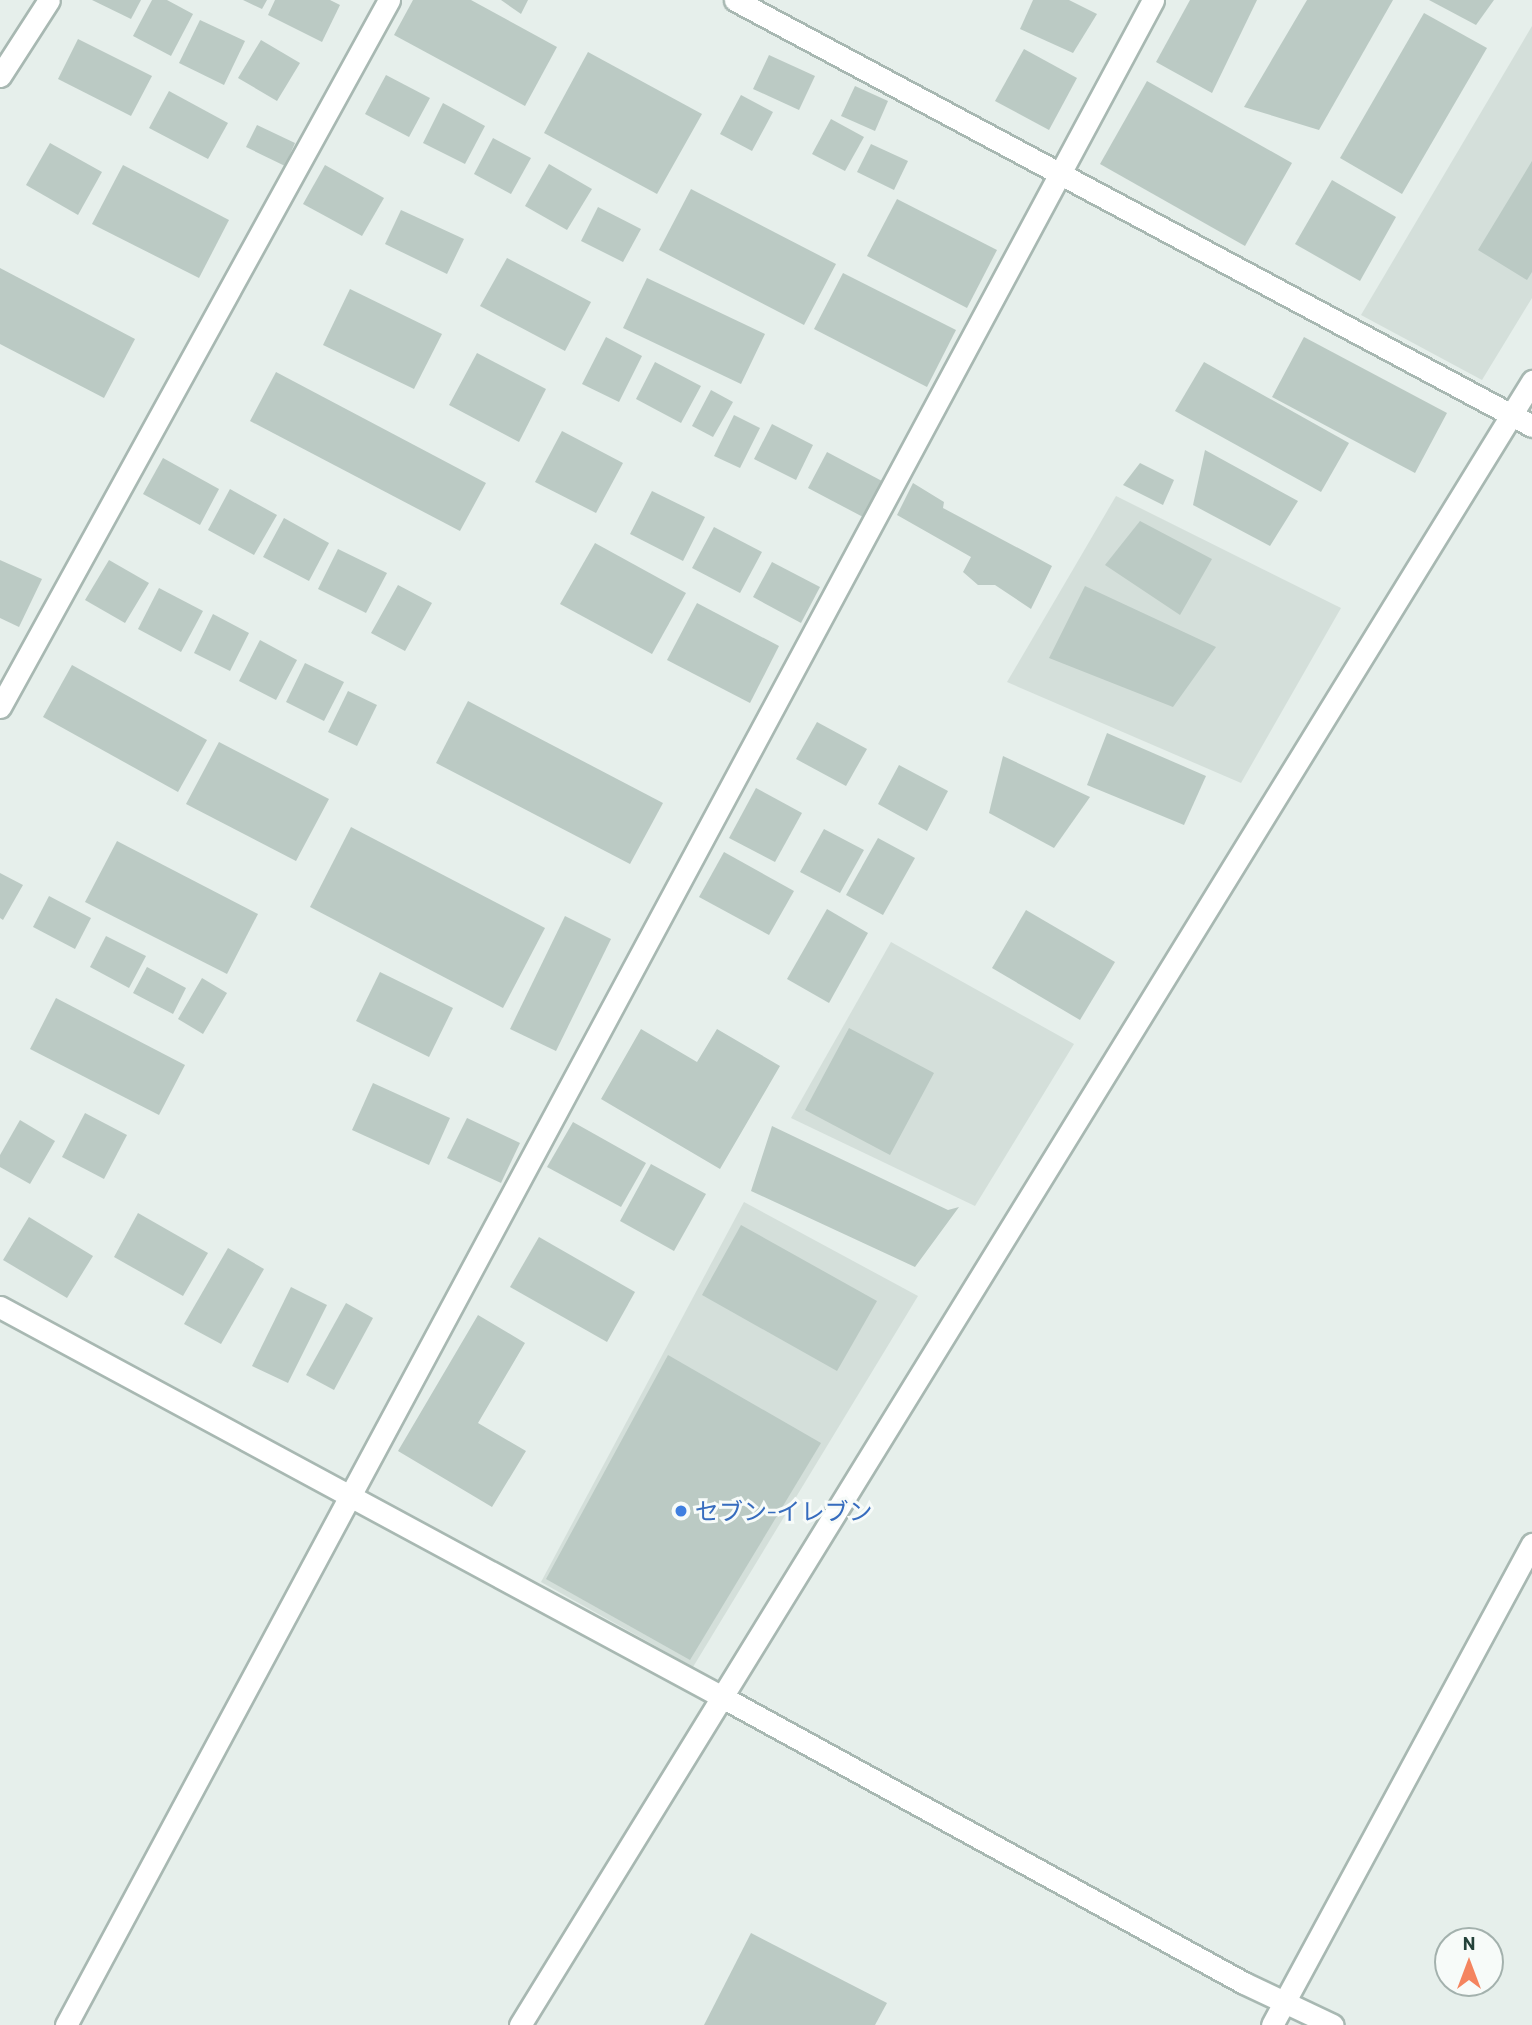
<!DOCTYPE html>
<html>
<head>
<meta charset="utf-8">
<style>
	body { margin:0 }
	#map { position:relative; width:1532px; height:2025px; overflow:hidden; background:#e6efeb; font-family:Barlow,"Noto Sans JP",sans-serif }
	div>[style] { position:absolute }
	.built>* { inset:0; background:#d4dfda }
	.building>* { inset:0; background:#bbcac4 }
	.roads { filter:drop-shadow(2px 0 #a8b8b2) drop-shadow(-2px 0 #a8b8b2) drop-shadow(0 2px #a8b8b2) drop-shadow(0 -2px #a8b8b2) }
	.minor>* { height:21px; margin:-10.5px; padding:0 10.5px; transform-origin:10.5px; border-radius:10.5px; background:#fff }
	.tertiary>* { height:21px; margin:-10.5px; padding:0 10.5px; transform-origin:10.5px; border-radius:10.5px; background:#fff }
	.dots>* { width:19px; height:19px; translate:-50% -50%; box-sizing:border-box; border:4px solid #f7fbf9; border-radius:50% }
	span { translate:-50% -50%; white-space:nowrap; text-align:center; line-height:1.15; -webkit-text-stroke:6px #f7fbf9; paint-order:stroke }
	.shop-label { font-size:24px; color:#366cbe }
	.left { translate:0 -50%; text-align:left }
	.north { position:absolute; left:1434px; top:1927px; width:70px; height:70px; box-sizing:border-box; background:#f7fbf9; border:2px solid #a3b1ad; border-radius:50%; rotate:0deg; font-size:19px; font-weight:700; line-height:28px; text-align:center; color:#24423a }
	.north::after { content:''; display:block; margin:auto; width:24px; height:32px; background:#f4845f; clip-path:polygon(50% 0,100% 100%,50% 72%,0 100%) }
</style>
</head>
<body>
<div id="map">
	<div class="built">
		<i style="clip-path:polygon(1532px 26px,1532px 298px,1482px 380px,1361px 315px)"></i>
		<i style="clip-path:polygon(1116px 496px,1341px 608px,1241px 783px,1007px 682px)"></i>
		<i style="clip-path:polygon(891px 942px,1074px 1044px,975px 1206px,791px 1118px)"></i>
		<i style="clip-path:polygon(744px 1202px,918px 1296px,693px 1667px,541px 1582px)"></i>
	</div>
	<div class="building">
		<i style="clip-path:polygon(92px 0,141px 0,131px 19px)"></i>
		<i style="clip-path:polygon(152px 0,167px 0,193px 14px,171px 56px,133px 36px)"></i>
		<i style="clip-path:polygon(243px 0,267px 0,262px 9px)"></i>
		<i style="clip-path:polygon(275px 0,330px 0,340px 5px,322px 42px,268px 15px)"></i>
		<i style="clip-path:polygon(413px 0,471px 0,557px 47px,525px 106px,394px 35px)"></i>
		<i style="clip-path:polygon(501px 0,528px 0,521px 14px)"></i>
		<i style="clip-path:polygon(1033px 0,1069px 0,1097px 14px,1073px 53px,1020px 29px)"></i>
		<i style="clip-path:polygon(1190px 0,1257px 0,1212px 93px,1156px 62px)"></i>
		<i style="clip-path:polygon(1307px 0,1393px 0,1319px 130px,1244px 107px)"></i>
		<i style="clip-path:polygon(1429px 0,1494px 0,1476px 25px)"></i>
		<i style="clip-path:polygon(1424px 13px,1487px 48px,1402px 194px,1340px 158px)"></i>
		<i style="clip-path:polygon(200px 20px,245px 41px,224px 85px,179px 63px)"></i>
		<i style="clip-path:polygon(78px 39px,152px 76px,131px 116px,58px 79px)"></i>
		<i style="clip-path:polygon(261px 40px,300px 63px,277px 101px,238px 78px)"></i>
		<i style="clip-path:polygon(1024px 49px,1077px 78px,1049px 130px,995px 101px)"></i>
		<i style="clip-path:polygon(588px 52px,702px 114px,657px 194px,544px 133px)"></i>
		<i style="clip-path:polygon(769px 55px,815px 76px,799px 110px,753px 89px)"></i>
		<i style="clip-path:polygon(386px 75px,430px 98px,409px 137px,365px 114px)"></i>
		<i style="clip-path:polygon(1147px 81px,1292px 163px,1245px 246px,1100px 164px)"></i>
		<i style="clip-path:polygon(855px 86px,888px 101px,875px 131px,841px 116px)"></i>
		<i style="clip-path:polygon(169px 91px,228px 123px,208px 159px,149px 128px)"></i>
		<i style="clip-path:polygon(741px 95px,773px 112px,752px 151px,720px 134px)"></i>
		<i style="clip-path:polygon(443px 103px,485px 126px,465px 164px,423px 143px)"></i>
		<i style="clip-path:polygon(831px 119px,864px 137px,845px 171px,812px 154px)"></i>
		<i style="clip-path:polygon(257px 125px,295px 143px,285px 166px,246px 147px)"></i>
		<i style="clip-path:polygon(493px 138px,531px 158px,511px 194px,474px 174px)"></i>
		<i style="clip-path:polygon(50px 143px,102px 172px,78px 215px,26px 185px)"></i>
		<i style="clip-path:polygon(871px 144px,908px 161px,894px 190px,857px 172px)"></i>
		<i style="clip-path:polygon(1532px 161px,1532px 272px,1527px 280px,1478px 250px)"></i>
		<i style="clip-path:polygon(549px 164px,592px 189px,567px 230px,525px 206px)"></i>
		<i style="clip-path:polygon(123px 165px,229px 220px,199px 278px,92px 224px)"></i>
		<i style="clip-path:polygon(325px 165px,384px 198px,362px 236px,303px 204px)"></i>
		<i style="clip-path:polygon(1332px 180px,1396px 217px,1360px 281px,1295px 244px)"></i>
		<i style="clip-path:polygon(691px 189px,836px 264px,804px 325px,659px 250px)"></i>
		<i style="clip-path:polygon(897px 199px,997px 250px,967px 308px,867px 256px)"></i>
		<i style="clip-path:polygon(598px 207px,641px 229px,623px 262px,581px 241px)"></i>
		<i style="clip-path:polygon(401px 210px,464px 239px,447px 274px,385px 244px)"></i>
		<i style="clip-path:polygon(507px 258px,591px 302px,565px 351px,480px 306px)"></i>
		<i style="clip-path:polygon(0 268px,135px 339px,104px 398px,0 344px)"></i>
		<i style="clip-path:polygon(843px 273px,956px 330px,927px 387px,814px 329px)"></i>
		<i style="clip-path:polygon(647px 278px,765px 334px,741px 384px,623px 328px)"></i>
		<i style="clip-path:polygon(350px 289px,442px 334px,414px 389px,323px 345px)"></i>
		<i style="clip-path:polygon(606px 337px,642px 356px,619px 402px,582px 384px)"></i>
		<i style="clip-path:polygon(1304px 337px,1447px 413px,1415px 473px,1272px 397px)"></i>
		<i style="clip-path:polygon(477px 353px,546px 389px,519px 442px,449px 405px)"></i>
		<i style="clip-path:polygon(655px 362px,701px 386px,681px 423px,636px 399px)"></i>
		<i style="clip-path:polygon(1204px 362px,1349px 443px,1321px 492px,1175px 411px)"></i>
		<i style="clip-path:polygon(276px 372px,486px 483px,460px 531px,250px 421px)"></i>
		<i style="clip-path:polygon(711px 390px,733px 402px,713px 437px,692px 426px)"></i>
		<i style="clip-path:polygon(734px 415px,760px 428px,740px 468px,714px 456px)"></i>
		<i style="clip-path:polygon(772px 424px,813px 445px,796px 480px,754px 459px)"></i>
		<i style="clip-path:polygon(562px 431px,623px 463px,596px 513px,535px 482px)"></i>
		<i style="clip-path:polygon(1205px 450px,1298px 501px,1270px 546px,1193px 505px)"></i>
		<i style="clip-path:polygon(827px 452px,882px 481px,863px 517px,808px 488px)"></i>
		<i style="clip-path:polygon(163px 458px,219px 489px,200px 525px,143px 494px)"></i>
		<i style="clip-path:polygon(1140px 463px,1174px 480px,1163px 505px,1123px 485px)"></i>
		<i style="clip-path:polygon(913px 483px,944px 502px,943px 508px,1052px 566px,1031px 609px,995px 585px,978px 585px,963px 572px,971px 557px,897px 515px)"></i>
		<i style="clip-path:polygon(230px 489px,277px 515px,254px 555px,208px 530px)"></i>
		<i style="clip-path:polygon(652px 491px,705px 517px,683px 561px,630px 534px)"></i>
		<i style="clip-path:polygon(284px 518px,329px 543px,309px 581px,263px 557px)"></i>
		<i style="clip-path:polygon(1140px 521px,1212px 559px,1180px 615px,1105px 565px)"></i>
		<i style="clip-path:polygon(714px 527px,762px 552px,740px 593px,692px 568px)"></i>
		<i style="clip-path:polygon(595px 543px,686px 593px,652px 654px,560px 604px)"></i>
		<i style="clip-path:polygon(338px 549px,387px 573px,366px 613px,318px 589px)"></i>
		<i style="clip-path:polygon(0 560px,42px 579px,19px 627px,0 618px)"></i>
		<i style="clip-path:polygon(109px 560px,149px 583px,125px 623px,85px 600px)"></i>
		<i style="clip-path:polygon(772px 562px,820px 587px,801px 623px,753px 597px)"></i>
		<i style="clip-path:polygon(398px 585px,432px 603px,405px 651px,371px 633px)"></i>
		<i style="clip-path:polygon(1085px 586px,1216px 647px,1173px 707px,1049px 658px)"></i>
		<i style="clip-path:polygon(159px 588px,203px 611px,181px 652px,138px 629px)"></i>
		<i style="clip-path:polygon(697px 603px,779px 646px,750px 703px,667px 660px)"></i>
		<i style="clip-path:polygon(213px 614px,249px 633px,230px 671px,194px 653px)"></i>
		<i style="clip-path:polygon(260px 640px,297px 660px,276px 700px,239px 681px)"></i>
		<i style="clip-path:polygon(305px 663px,344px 682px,324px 721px,286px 702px)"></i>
		<i style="clip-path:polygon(72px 665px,207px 740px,178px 792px,43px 717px)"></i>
		<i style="clip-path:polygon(348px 691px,377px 705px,357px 746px,328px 732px)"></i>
		<i style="clip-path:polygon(468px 701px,663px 803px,630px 864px,436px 763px)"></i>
		<i style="clip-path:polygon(817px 722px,867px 749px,846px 786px,796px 759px)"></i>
		<i style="clip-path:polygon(1107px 733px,1206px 776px,1184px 825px,1087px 785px)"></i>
		<i style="clip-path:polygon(219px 742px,329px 799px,296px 861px,186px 804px)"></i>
		<i style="clip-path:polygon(1003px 756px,1090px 797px,1054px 848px,989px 813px)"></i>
		<i style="clip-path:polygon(899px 765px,948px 791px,927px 831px,878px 804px)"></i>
		<i style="clip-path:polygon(756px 788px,802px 813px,775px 862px,729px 838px)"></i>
		<i style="clip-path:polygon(351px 827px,545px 928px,503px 1008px,310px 907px)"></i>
		<i style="clip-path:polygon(824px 829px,864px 850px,840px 893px,800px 872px)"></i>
		<i style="clip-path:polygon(878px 838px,915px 858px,883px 915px,846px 895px)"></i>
		<i style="clip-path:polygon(117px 841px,258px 914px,227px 974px,85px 902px)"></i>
		<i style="clip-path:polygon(724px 852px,794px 891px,769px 935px,699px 897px)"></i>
		<i style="clip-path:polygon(0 873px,23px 885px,3px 920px,0 918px)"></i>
		<i style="clip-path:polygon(49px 896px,91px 918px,75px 949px,33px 927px)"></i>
		<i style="clip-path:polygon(827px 909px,868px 933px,829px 1003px,787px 979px)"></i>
		<i style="clip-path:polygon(1026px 910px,1115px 962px,1080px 1020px,992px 968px)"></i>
		<i style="clip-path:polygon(565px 916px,611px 939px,556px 1051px,510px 1029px)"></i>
		<i style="clip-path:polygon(106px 936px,146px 956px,129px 988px,90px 967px)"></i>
		<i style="clip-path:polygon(147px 967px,186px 988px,173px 1014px,133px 993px)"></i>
		<i style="clip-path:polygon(380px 972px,453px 1008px,429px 1057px,356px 1021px)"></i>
		<i style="clip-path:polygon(202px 978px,227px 993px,203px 1034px,178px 1019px)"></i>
		<i style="clip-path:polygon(56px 998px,185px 1065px,159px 1115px,30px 1049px)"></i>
		<i style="clip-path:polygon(849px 1028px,934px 1073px,890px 1155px,805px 1110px)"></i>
		<i style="clip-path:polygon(641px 1029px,697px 1062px,717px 1029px,780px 1066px,720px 1169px,601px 1099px)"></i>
		<i style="clip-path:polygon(373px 1083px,450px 1118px,429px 1165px,352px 1130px)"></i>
		<i style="clip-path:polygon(85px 1113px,127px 1135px,104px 1179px,62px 1157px)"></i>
		<i style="clip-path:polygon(467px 1118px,520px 1143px,501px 1183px,447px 1158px)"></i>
		<i style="clip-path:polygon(20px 1120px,55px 1141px,30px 1184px,0 1167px,0 1155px)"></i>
		<i style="clip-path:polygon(573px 1122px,646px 1163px,621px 1207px,547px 1167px)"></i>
		<i style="clip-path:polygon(772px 1126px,948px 1210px,959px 1207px,915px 1267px,751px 1191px)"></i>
		<i style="clip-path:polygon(651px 1164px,706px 1194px,674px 1251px,620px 1221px)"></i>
		<i style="clip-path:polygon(138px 1213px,208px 1253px,183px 1296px,114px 1257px)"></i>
		<i style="clip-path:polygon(29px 1217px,93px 1256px,67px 1298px,3px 1260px)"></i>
		<i style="clip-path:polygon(741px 1225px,877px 1301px,837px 1371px,702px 1295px)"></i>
		<i style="clip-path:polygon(539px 1237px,635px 1292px,607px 1342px,510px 1287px)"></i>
		<i style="clip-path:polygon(228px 1248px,264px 1269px,221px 1344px,184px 1324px)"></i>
		<i style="clip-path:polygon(291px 1287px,327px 1305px,288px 1383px,252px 1366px)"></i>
		<i style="clip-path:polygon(346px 1303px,373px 1318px,334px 1390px,306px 1375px)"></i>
		<i style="clip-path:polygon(478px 1315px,525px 1343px,478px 1423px,526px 1451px,492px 1507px,398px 1451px)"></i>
		<i style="clip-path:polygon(668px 1355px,821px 1443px,690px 1660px,546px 1579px)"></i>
		<i style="clip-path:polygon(751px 1933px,887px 2003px,875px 2025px,704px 2025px)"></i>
	</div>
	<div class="roads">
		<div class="minor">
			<i style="left:735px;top:0;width:904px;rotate:28.12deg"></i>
			<i style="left:0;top:76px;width:90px;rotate:-57.2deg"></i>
			<i style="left:0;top:707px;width:807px;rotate:-61.18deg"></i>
			<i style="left:724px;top:1698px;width:593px;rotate:28.73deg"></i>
			<i style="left:1244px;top:1983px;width:98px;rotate:25.3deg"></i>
			<i style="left:66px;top:2025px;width:2298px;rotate:-61.77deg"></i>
			<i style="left:1272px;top:2025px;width:547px;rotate:-61.61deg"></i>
		</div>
		<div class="tertiary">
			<i style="left:0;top:1307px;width:823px;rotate:28.37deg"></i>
			<i style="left:520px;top:2025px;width:1931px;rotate:-58.38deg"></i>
		</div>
	</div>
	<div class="dots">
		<i style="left:681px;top:1511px;background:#3f7fe0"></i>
	</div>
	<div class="shop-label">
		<span class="left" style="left:695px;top:1511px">セブン-イレブン</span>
	</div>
	<div class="north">N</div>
</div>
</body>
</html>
